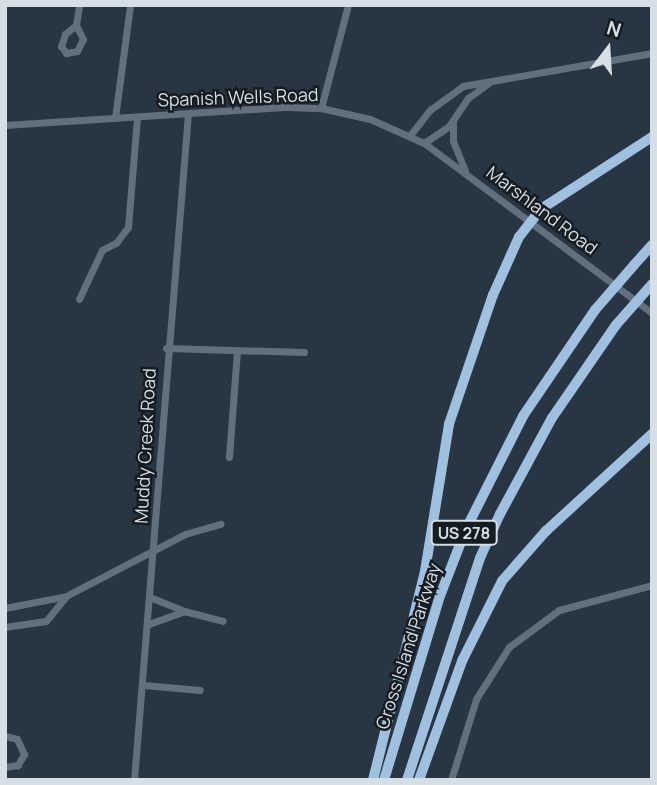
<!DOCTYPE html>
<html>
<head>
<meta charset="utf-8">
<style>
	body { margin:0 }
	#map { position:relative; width:657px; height:785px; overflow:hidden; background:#283542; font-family:Manrope,sans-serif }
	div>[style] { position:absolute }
	.minor>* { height:7px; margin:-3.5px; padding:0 3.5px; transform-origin:3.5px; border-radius:3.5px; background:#626f7c }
	.highway>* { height:10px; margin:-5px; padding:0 5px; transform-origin:5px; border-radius:5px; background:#a0c0e0 }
	.highway-bridge>* { height:10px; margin:-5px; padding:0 5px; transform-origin:5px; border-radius:5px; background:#a0c0e0 }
	span { translate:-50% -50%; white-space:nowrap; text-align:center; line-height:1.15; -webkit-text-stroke:5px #161c22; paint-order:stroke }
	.shield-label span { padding:2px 5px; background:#161c22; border:2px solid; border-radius:5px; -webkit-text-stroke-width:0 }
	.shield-label { font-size:16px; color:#d6dee6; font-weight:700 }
	.street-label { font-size:18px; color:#d6dee6 }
	.frame { position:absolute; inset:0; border:7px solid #d6dee6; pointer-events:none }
	.north { position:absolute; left:573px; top:14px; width:70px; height:70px; -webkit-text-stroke:5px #161c22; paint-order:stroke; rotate:17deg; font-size:19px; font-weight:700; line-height:28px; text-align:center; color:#d6dee6 }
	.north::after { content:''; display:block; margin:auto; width:24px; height:32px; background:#d6dee6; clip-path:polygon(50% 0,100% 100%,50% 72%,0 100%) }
</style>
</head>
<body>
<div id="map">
	<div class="minor">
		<i style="left:76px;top:25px;width:14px;rotate:141deg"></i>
		<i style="left:65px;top:34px;width:13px;rotate:108deg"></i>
		<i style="left:61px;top:46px;width:9px;rotate:54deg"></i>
		<i style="left:66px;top:53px;width:11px;rotate:-10deg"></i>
		<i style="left:77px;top:51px;width:13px;rotate:-63deg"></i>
		<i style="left:83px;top:39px;width:16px;rotate:-117deg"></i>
		<i style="left:76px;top:25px;width:20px;rotate:-81deg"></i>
		<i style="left:321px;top:108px;width:106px;rotate:-75.3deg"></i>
		<i style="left:115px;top:118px;width:114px;rotate:-82.4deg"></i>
		<i style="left:453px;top:122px;width:19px;rotate:90deg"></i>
		<i style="left:453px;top:141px;width:32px;rotate:68deg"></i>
		<i style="left:5px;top:125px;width:283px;rotate:-3.7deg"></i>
		<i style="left:287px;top:107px;width:34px;rotate:2deg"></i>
		<i style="left:321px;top:108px;width:50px;rotate:12.7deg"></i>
		<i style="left:370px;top:119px;width:59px;rotate:24deg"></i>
		<i style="left:424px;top:143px;width:284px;rotate:36.7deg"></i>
		<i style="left:411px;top:134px;width:31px;rotate:-52deg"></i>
		<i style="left:430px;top:110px;width:41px;rotate:-36deg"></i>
		<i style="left:463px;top:86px;width:192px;rotate:-9.9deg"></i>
		<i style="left:424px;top:143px;width:30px;rotate:-34deg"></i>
		<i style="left:449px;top:126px;width:34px;rotate:-56deg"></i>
		<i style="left:468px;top:98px;width:26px;rotate:-36deg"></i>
		<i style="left:79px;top:299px;width:54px;rotate:-64.9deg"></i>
		<i style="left:102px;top:250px;width:16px;rotate:-27deg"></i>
		<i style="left:116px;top:243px;width:20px;rotate:-53deg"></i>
		<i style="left:128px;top:227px;width:110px;rotate:-85.3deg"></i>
		<i style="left:166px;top:348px;width:138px;rotate:1.7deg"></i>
		<i style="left:229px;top:457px;width:107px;rotate:-85.7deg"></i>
		<i style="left:152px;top:598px;width:35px;rotate:22deg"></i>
		<i style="left:5px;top:608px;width:62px;rotate:-11.1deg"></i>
		<i style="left:66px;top:596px;width:134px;rotate:-27.5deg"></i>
		<i style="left:185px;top:534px;width:37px;rotate:-16deg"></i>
		<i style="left:149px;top:624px;width:37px;rotate:-20deg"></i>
		<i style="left:184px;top:611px;width:40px;rotate:14.4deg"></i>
		<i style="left:5px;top:627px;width:41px;rotate:-8.3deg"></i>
		<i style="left:46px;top:621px;width:32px;rotate:-51deg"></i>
		<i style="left:144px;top:685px;width:56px;rotate:5.1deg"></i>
		<i style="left:5px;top:736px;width:12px;rotate:14deg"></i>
		<i style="left:17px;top:739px;width:17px;rotate:65deg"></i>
		<i style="left:24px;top:754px;width:13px;rotate:119deg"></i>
		<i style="left:18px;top:765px;width:13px;rotate:171deg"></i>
		<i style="left:134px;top:780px;width:669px;rotate:-85.37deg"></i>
		<i style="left:451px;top:780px;width:85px;rotate:-72.8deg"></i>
		<i style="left:476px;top:699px;width:62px;rotate:-57.6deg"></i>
		<i style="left:509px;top:647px;width:62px;rotate:-36.5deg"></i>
		<i style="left:559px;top:610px;width:96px;rotate:-15deg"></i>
	</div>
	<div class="highway">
		<i style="left:634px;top:265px;width:27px;rotate:-48deg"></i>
		<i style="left:373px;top:780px;width:215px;rotate:-76deg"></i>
		<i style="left:425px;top:571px;width:149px;rotate:-80.7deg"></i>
		<i style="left:449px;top:424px;width:136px;rotate:-71.2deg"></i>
		<i style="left:493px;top:295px;width:64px;rotate:-65.9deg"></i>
		<i style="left:519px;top:237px;width:36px;rotate:-52deg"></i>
		<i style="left:541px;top:209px;width:132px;rotate:-33deg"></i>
		<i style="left:384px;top:780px;width:192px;rotate:-73.1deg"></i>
		<i style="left:440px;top:596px;width:72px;rotate:-68.8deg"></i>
		<i style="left:466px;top:529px;width:127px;rotate:-63.2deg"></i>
		<i style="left:523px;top:416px;width:128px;rotate:-55.8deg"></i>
		<i style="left:407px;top:780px;width:234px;rotate:-71.8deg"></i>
		<i style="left:480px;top:558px;width:48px;rotate:-65.6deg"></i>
		<i style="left:500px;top:514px;width:109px;rotate:-61.6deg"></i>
		<i style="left:552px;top:418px;width:113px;rotate:-55.5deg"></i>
		<i style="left:419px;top:780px;width:127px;rotate:-70.1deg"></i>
		<i style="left:462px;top:661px;width:89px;rotate:-63.4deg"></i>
		<i style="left:502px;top:581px;width:67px;rotate:-48.7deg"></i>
		<i style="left:546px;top:531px;width:144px;rotate:-42.5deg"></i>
	</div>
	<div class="highway-bridge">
		<i style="left:595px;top:310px;width:60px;rotate:-49.1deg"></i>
		<i style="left:616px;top:325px;width:55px;rotate:-48.7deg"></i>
	</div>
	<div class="shield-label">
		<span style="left:464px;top:533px">US 278</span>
	</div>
	<div class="street-label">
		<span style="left:238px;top:97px;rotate:-2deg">Spanish Wells Road</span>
		<span style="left:542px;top:210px;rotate:37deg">Marshland Road</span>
		<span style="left:145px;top:446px;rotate:-87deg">Muddy Creek Road</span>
		<span style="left:408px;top:646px;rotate:-72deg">Cross Island Parkway</span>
	</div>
	<div class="frame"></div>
	<div class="north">N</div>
</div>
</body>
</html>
